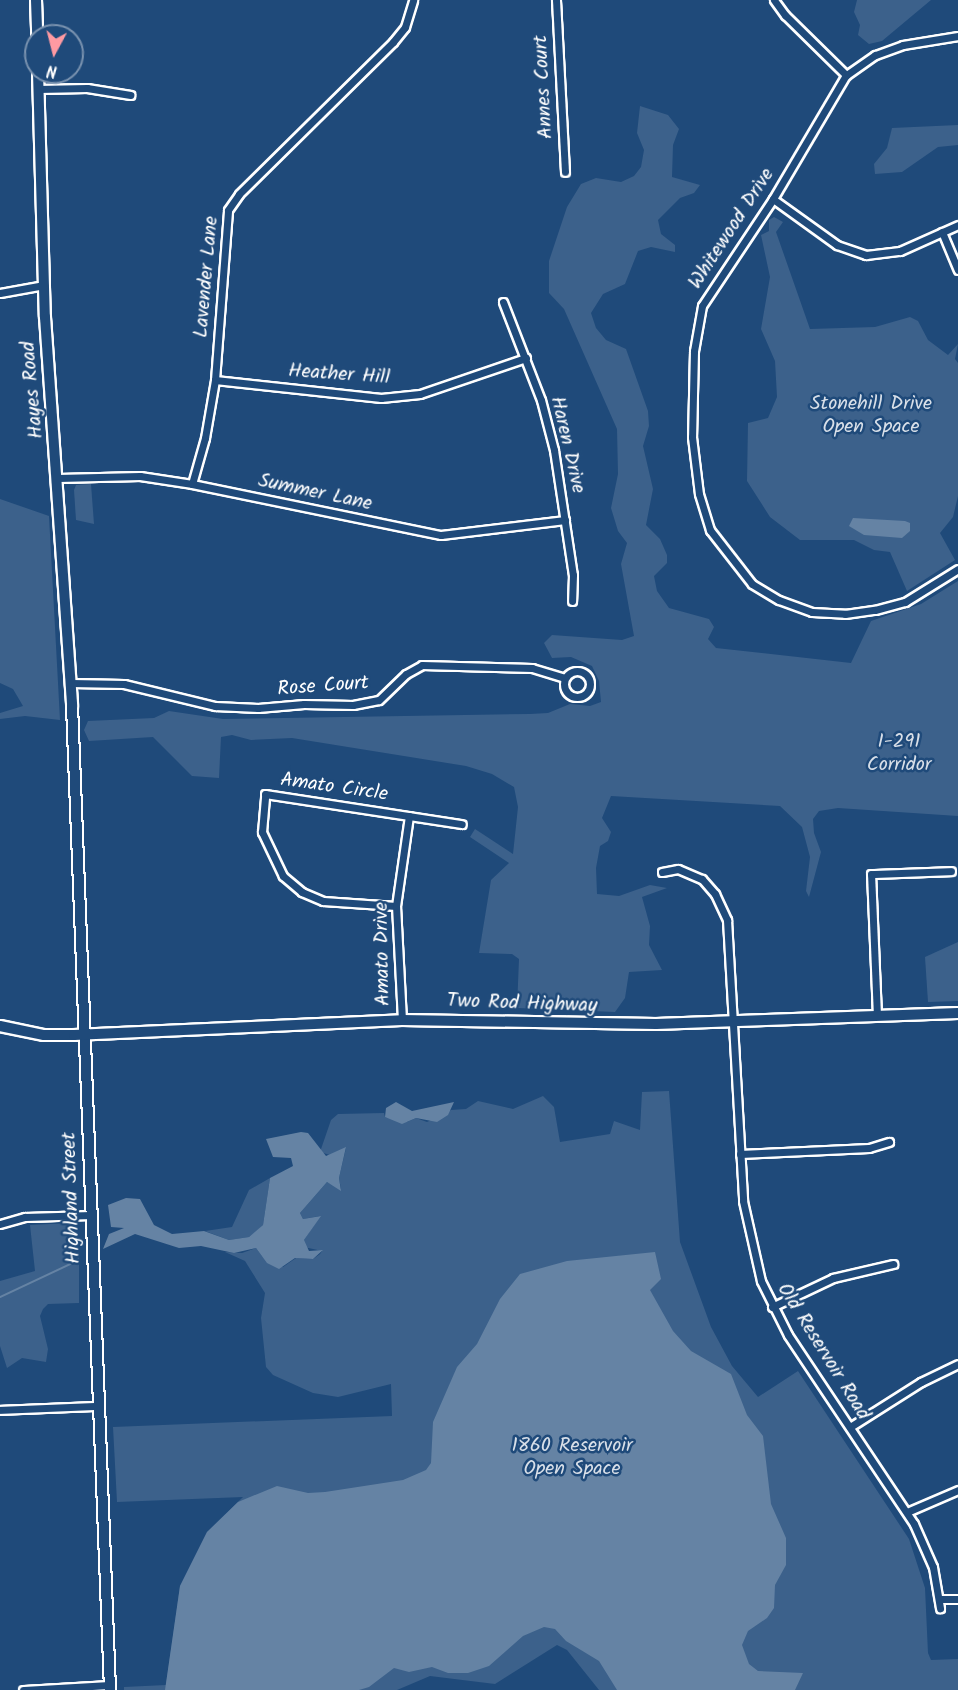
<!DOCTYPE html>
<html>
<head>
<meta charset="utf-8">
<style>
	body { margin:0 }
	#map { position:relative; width:958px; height:1690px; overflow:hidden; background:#1f4a7a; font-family:Kalam,sans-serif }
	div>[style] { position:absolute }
	.green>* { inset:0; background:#3c618b }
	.water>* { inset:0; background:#6583a4 }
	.stream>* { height:2px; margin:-1px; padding:0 1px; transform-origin:1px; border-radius:1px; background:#6583a4 }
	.roads { filter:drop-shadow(2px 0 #fff) drop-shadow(-2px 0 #fff) drop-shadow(0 2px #fff) drop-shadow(0 -2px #fff) }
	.street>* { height:7px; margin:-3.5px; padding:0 3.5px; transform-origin:3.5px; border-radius:3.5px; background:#1f4a7a }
	.street>.ring { margin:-3.5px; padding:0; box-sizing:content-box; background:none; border:7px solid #1f4a7a; border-radius:50% }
	.secondary>* { height:10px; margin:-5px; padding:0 5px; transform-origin:5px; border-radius:5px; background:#1f4a7a }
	span { translate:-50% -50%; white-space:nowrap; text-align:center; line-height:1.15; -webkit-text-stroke:5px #1f4a7a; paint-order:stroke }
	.street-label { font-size:20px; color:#fff }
	.park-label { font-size:20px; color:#d8dfe8 }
	.north { position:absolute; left:24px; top:24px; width:60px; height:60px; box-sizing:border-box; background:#1f4a7a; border:2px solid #7992af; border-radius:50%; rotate:187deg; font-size:16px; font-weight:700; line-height:24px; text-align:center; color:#fff }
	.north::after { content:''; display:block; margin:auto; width:21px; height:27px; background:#ff9aa2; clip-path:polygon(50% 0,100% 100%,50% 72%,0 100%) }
</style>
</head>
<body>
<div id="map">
	<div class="green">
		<i style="clip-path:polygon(857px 0,931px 0,882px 41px,869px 44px,858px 35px,860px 25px,854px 12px)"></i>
		<i style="clip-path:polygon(640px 106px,668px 115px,679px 129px,673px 145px,672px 177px,700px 185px,694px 193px,680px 198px,658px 220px,661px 234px,675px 245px,675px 252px,651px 247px,638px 251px,625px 284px,603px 294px,591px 313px,596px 328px,606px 340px,626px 349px,648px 411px,649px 426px,643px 446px,653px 489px,646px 525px,660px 539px,667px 555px,667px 563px,654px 576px,657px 591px,669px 608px,709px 619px,714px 627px,708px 639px,716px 648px,851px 663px,871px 621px,921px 604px,958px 581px,958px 816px,838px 808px,819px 811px,813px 819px,814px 833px,821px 852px,809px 897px,806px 891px,810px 857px,802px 827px,780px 806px,611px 796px,602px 818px,611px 832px,608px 841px,600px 846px,596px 868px,597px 894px,619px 896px,650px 885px,667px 888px,642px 897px,650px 926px,649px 945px,662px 970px,629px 972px,625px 998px,615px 1012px,517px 1008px,519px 959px,512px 954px,479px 953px,491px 880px,509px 863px,470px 837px,475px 829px,513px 854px,518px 807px,514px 787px,492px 774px,466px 766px,292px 738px,251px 740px,232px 735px,221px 737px,219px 778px,192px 776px,153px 737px,89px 741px,84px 730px,88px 721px,154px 718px,169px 711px,223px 719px,530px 714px,548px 713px,570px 704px,590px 706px,601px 702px,599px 681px,592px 666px,571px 657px,552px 658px,544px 643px,552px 635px,622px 640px,634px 636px,621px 564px,627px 543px,618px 531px,611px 508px,618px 474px,617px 429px,564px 309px,549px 293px,549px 261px,567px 207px,581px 184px,596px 178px,621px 182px,634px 176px,641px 167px,644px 150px,637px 133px)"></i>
		<i style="clip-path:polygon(958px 125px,958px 145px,938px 147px,902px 172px,875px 174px,874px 164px,887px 148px,892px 128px)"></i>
		<i style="clip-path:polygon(774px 217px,783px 222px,776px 232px,810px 329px,875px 327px,910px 317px,918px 321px,928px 340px,948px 355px,958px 344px,955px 359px,958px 363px,958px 496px,953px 517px,940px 533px,955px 560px,907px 591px,890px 552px,874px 550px,854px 540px,800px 540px,770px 517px,747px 481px,748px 423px,768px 418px,777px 397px,775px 361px,761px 329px,770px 277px,761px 235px,769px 231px,769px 220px)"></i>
		<i style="clip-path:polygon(91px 484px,94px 524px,76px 520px,74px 490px,76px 485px)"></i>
		<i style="clip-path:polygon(0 499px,49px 516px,60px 720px,25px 716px,0 719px,0 713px,23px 706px,13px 689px,0 683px)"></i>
		<i style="clip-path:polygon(958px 942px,958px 1001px,928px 1002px,925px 957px)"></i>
		<i style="clip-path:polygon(669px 1091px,680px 1242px,711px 1327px,732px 1366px,758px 1397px,798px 1371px,909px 1539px,925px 1588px,928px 1653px,931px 1660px,958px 1659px,958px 1690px,599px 1690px,567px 1650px,557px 1645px,495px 1684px,430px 1676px,397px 1690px,124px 1690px,124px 1687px,166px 1685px,180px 1586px,207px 1532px,243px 1497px,117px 1502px,113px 1427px,392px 1416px,391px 1384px,338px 1397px,313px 1393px,273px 1375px,266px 1367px,261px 1318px,265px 1293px,245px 1261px,225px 1252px,242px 1253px,256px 1248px,262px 1256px,283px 1267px,296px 1258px,313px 1259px,320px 1254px,322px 1251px,304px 1247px,304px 1240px,320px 1216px,303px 1219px,300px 1213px,327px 1182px,341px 1189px,339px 1178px,346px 1148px,333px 1156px,320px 1152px,331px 1120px,338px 1114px,384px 1113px,385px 1117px,407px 1122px,416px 1118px,427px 1122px,451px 1110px,466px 1109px,478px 1101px,513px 1109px,543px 1096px,554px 1107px,560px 1142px,610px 1134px,614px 1121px,640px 1130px,642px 1092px)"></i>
		<i style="clip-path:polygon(270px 1178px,263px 1225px,257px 1231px,249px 1237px,229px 1240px,205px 1231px,232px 1227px,249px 1190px)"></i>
		<i style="clip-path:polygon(71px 1223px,76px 1227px,79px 1242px,79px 1303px,48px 1304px,43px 1309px,40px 1316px,48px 1349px,46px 1362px,22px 1358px,7px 1368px,0 1346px,0 1281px,35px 1271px,30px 1225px)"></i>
	</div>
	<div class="water">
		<i style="clip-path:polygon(853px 518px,905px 521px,910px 523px,910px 531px,902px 538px,864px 535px,849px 526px)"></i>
		<i style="clip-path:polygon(396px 1102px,412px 1111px,454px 1102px,448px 1115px,437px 1122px,416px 1118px,402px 1124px,385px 1117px,386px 1108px)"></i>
		<i style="clip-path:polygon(301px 1132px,308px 1133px,326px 1156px,346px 1147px,339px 1178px,341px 1191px,327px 1182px,300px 1213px,303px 1219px,321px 1216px,304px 1240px,309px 1251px,323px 1250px,313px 1259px,295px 1258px,279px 1269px,267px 1263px,256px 1248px,234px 1253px,201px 1246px,179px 1248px,135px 1234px,103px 1249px,109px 1234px,124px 1228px,111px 1227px,108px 1205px,126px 1198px,140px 1199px,154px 1225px,172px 1234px,204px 1231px,229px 1240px,249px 1237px,263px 1225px,270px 1178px,293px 1166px,291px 1158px,273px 1157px,266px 1139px)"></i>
		<i style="clip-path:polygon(655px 1252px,661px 1279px,650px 1290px,673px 1331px,691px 1351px,731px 1374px,747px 1415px,763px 1436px,771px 1504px,786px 1538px,786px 1565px,775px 1585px,774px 1608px,767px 1618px,748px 1631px,742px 1645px,749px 1664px,758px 1671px,803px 1673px,795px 1690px,617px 1690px,599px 1661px,566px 1641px,555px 1629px,544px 1627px,523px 1636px,489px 1666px,468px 1673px,448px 1673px,432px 1667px,409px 1672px,394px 1668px,369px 1687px,359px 1690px,165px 1690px,180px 1586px,207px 1532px,238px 1502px,277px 1486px,308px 1493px,325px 1492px,403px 1480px,426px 1470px,431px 1463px,433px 1422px,457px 1367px,477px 1344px,500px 1299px,520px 1274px,567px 1261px)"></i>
	</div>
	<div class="stream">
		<i style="left:0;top:1297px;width:85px;rotate:-25.1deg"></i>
	</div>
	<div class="roads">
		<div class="street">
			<i style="left:556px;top:0;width:172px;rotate:87deg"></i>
			<i style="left:774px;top:0;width:19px;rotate:54deg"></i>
			<i style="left:785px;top:15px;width:86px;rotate:44.5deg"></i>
			<i style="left:958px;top:36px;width:56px;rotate:170.7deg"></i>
			<i style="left:903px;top:45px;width:30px;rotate:160deg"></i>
			<i style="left:875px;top:55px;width:35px;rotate:145deg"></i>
			<i style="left:846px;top:75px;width:144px;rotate:120.5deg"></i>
			<i style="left:773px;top:199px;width:128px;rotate:123.6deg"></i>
			<i style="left:702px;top:306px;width:46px;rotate:100.1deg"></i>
			<i style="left:694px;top:351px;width:86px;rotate:91.3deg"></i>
			<i style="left:692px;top:437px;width:57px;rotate:83deg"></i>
			<i style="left:699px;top:494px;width:38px;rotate:73deg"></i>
			<i style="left:710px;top:530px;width:68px;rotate:52.1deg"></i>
			<i style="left:752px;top:584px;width:31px;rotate:31deg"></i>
			<i style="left:779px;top:600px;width:35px;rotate:20deg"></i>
			<i style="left:812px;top:612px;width:33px;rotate:3deg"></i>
			<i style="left:845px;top:614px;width:30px;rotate:-8deg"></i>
			<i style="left:875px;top:610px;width:31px;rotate:-15deg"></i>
			<i style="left:905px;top:602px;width:62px;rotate:-31.9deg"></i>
			<i style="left:38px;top:89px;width:49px;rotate:-1.2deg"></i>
			<i style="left:87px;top:88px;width:44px;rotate:9.2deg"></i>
			<i style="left:773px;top:199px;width:79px;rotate:35.7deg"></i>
			<i style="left:837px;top:245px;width:31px;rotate:19deg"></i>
			<i style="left:866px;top:255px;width:34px;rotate:-7deg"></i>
			<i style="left:900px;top:251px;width:64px;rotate:-24.1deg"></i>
			<i style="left:942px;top:232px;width:41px;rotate:67.2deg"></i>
			<i style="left:0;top:293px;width:45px;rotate:-10.3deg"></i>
			<i style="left:503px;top:302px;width:105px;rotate:68.8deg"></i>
			<i style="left:541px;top:400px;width:52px;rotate:75.4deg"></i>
			<i style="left:554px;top:450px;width:126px;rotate:81.4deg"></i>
			<i style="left:573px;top:575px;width:26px;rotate:92deg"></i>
			<i style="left:215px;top:380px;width:167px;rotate:6.2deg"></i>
			<i style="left:381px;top:398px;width:39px;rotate:-6deg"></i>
			<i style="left:420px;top:394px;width:112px;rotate:-18.8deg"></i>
			<i style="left:58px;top:478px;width:82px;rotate:-1.4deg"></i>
			<i style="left:140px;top:476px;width:53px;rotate:8.7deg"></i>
			<i style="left:192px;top:484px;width:254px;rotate:11.6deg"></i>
			<i style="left:441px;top:535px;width:125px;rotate:-6.9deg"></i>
			<i style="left:192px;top:484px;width:48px;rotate:-74.2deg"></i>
			<i style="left:205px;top:438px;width:59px;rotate:-80.2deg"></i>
			<i style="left:215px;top:380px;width:170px;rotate:-85.6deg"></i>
			<i style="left:228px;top:210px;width:19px;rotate:-55deg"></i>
			<i style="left:239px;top:194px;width:216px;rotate:-44.6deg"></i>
			<i style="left:393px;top:42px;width:19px;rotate:-51deg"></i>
			<i style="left:405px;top:27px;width:28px;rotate:-73deg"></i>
			<i class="ring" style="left:564px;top:671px;width:19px;height:19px"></i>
			<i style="left:71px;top:683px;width:53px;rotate:1.1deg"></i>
			<i style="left:124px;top:684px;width:94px;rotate:13.6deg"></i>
			<i style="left:215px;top:706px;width:43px;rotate:2.7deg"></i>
			<i style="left:258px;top:708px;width:46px;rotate:-5deg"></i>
			<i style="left:304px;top:704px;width:49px;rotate:1.2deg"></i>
			<i style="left:353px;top:705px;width:26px;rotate:-11deg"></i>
			<i style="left:379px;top:700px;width:37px;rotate:-44deg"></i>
			<i style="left:406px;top:674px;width:18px;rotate:-29deg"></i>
			<i style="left:422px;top:665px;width:110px;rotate:1.6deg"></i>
			<i style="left:532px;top:668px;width:34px;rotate:17deg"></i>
			<i style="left:662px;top:872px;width:16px;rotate:-11deg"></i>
			<i style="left:678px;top:869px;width:26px;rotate:23deg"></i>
			<i style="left:702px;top:879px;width:20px;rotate:49deg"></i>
			<i style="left:715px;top:894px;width:29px;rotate:65deg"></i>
			<i style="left:727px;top:920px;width:281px;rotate:86.7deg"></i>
			<i style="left:743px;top:1201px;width:82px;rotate:77.3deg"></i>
			<i style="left:761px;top:1281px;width:60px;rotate:63.4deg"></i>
			<i style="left:788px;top:1335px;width:227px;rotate:56.3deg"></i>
			<i style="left:914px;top:1524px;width:47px;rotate:66.2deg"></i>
			<i style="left:933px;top:1567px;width:42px;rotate:80.3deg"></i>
			<i style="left:396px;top:906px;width:73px;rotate:-176.1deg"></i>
			<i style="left:323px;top:901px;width:23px;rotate:-157deg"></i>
			<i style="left:302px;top:892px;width:25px;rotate:-140deg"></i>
			<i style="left:283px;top:876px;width:49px;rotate:-115.5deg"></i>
			<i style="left:262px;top:832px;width:38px;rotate:-85deg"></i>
			<i style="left:265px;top:794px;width:199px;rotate:8.7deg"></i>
			<i style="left:877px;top:1016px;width:142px;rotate:-92.4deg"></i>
			<i style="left:871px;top:874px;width:80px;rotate:-2.1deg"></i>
			<i style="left:402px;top:1020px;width:114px;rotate:-93deg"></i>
			<i style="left:396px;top:906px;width:91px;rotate:-81.8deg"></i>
			<i style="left:740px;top:1154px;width:129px;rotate:-2.7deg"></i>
			<i style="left:869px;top:1148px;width:21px;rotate:-17deg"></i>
			<i style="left:0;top:1224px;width:26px;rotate:-16deg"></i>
			<i style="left:25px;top:1217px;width:66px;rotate:-1.7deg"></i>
			<i style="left:772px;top:1307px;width:68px;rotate:-25.4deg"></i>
			<i style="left:833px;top:1278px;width:62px;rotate:-13.1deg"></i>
			<i style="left:0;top:1410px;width:97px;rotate:-2.4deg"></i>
			<i style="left:850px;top:1427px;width:84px;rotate:-32.4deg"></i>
			<i style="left:921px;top:1382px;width:41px;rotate:-25.9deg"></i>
			<i style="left:907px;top:1512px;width:56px;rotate:-23.3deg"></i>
			<i style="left:939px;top:1599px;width:19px"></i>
			<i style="left:23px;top:1690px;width:87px;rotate:-3.3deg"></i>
		</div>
		<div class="secondary">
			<i style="left:36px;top:0;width:36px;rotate:88deg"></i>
			<i style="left:38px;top:72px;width:245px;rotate:88.4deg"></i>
			<i style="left:45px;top:317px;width:389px;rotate:86deg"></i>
			<i style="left:72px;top:705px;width:986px;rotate:87.79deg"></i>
			<i style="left:0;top:1026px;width:45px;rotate:11.6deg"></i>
			<i style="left:44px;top:1035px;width:30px"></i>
			<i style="left:74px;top:1035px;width:328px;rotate:-2.6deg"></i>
			<i style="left:402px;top:1020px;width:254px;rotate:0.9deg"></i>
			<i style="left:656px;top:1024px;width:302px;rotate:-2.1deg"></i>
		</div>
	</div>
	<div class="street-label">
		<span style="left:544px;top:87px;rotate:-93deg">Annes Court</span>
		<span style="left:732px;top:229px;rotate:-57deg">Whitewood Drive</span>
		<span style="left:207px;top:277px;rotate:-85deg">Lavender Lane</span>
		<span style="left:339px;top:375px;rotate:4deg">Heather Hill</span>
		<span style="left:33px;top:390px;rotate:-95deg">Hayes Road</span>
		<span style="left:567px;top:445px;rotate:77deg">Haren Drive</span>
		<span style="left:315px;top:493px;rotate:12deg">Summer Lane</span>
		<span style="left:323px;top:687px;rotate:-4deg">Rose Court</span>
		<span style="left:334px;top:788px;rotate:8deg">Amato Circle</span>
		<span style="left:383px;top:954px;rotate:-91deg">Amato Drive</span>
		<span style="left:522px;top:1004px;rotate:2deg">Two Rod Highway</span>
		<span style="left:72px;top:1198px;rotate:-92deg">Highland Street</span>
		<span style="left:823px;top:1352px;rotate:58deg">Old Reservoir Road</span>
	</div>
	<div class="park-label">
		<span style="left:871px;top:416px">Stonehill Drive<br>Open Space</span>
		<span style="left:899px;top:754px">I-291<br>Corridor</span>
		<span style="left:572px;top:1458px">1860 Reservoir<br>Open Space</span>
	</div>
	<div class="north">N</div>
</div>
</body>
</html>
